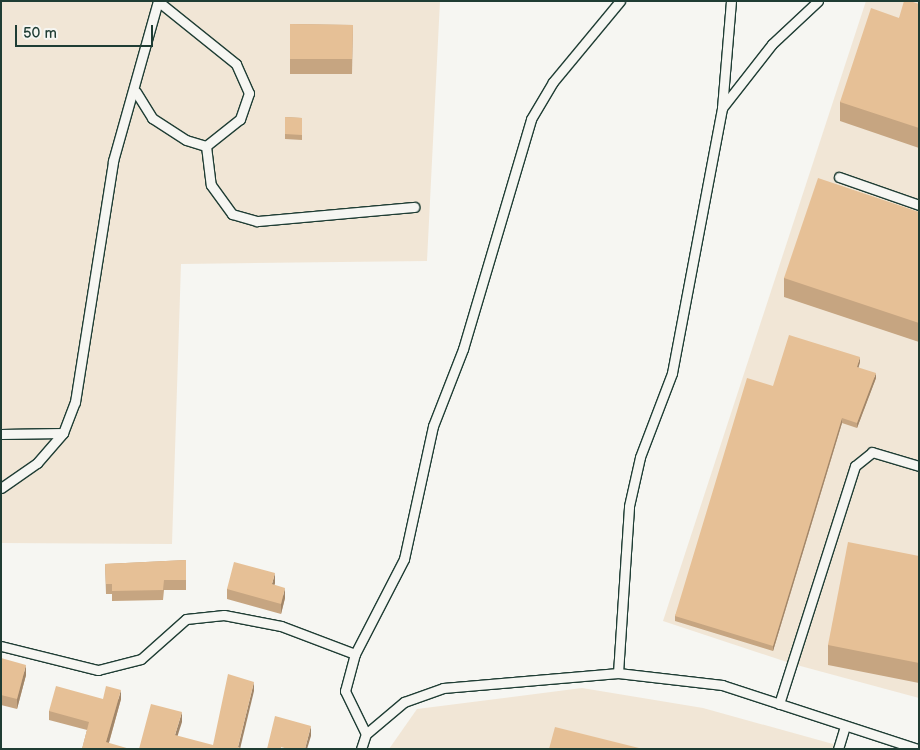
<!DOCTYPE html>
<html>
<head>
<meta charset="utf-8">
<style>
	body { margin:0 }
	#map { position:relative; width:920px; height:750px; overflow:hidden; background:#f6f6f2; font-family:"Balsamiq Sans",sans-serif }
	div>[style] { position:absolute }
	.built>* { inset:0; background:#f1e6d6 }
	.roads { filter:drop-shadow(1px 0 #1f3d34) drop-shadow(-1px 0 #1f3d34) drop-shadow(0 1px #1f3d34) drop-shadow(0 -1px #1f3d34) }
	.lane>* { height:9px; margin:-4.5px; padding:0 4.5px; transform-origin:4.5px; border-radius:4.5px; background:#f6f6f2 }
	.wall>* { inset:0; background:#c6a581 }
	.shaded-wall>* { inset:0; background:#a18669 }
	.building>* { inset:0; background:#e6c096 }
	span { translate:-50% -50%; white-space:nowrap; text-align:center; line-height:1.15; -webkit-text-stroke:5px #f6f6f2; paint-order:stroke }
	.frame { position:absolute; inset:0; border:2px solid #1f3d34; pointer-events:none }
	.scale { position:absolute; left:15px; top:25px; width:138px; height:22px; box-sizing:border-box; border:2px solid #1f3d34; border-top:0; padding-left:6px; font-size:15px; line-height:18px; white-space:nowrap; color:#1f3d34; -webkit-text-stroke:4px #f6f6f2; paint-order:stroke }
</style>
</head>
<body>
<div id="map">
	<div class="built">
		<i style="clip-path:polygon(1px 1px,440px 1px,427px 261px,181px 264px,172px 544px,1px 543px)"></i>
		<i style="clip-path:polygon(866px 1px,919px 1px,919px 698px,793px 664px,663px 621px)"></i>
		<i style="clip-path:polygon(582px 688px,703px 708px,851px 749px,389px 749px,417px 709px)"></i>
	</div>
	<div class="roads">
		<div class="lane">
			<i style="left:159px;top:2px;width:99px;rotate:38.8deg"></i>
			<i style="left:236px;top:64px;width:32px;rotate:66deg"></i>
			<i style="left:249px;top:93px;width:28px;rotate:109deg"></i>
			<i style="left:240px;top:119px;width:43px;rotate:141.5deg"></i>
			<i style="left:136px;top:92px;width:31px;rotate:58deg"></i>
			<i style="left:152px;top:118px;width:40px;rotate:32.9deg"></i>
			<i style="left:186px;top:140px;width:21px;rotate:17deg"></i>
			<i style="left:206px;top:146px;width:39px;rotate:83deg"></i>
			<i style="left:211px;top:185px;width:36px;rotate:54deg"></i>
			<i style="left:232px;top:214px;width:26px;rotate:16deg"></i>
			<i style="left:257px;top:221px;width:158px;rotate:-5.1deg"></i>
			<i style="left:722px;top:108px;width:81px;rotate:-52deg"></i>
			<i style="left:772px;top:44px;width:63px;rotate:-43.1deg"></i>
			<i style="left:839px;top:177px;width:85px;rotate:19.3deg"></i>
			<i style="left:1px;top:434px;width:62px;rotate:-0.9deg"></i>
			<i style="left:1px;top:488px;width:44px;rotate:-34.8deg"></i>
			<i style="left:37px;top:463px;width:40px;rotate:-49deg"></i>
			<i style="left:63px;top:433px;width:33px;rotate:-69deg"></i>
			<i style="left:75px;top:402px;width:244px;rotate:-81deg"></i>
			<i style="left:113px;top:161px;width:166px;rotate:-74.3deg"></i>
			<i style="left:1px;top:646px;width:100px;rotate:13.9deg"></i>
			<i style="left:98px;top:670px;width:44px;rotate:-14.3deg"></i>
			<i style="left:141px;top:659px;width:60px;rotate:-41.6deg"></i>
			<i style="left:186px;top:619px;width:38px;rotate:-6deg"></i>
			<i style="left:224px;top:615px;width:58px;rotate:10.9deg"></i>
			<i style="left:281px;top:626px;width:79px;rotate:20.7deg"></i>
			<i style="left:618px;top:673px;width:167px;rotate:-86.2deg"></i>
			<i style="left:629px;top:506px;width:50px;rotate:-77.3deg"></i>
			<i style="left:640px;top:457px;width:90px;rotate:-69.1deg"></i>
			<i style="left:672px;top:373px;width:270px;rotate:-79.3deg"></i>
			<i style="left:722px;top:108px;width:107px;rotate:-85.2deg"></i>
			<i style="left:779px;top:704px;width:250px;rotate:-72.3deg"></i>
			<i style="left:855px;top:466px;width:22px;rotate:-39deg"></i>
			<i style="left:872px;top:452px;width:49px;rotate:16.6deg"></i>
			<i style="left:366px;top:734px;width:48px;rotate:-116deg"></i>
			<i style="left:345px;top:691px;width:38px;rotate:-75deg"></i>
			<i style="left:355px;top:654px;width:107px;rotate:-62.7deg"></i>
			<i style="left:404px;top:559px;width:136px;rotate:-77.7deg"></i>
			<i style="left:433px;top:426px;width:83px;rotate:-68.7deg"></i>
			<i style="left:463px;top:349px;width:240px;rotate:-73.5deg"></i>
			<i style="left:531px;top:119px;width:43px;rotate:-59.3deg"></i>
			<i style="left:553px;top:82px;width:105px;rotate:-50.4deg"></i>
			<i style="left:361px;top:749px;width:16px;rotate:-72deg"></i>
			<i style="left:366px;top:734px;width:50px;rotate:-40.1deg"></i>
			<i style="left:404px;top:702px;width:41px;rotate:-19.7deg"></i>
			<i style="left:443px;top:688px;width:176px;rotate:-4.9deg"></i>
			<i style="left:618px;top:673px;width:105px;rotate:6.6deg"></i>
			<i style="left:722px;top:685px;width:206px;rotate:18.1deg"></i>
			<i style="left:838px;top:749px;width:24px;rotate:-73deg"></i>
		</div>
	</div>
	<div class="wall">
		<i style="clip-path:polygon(919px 4px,919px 148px,840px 121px,840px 102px,899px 18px)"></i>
		<i style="clip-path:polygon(290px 24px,353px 25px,352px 74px,290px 74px)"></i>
		<i style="clip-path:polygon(285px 117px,302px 118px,302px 140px,285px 139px)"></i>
		<i style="clip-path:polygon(919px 212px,919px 342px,784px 297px,784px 278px)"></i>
		<i style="clip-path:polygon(860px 362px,858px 368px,876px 378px,857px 428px,842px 423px,773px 651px,675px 621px,675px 616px,773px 386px)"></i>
		<i style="clip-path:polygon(919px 556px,919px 683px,828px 665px,828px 645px)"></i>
		<i style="clip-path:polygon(186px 560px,186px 590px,164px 590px,163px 600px,112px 601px,112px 594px,106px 594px,105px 564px)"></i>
		<i style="clip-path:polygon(275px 583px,274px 585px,285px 598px,281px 614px,227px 599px,227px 589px)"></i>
		<i style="clip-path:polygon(1px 658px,26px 675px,17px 709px,1px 705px)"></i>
		<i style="clip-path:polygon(103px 699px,121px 699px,109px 743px,82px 749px,87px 730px,49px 720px,49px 711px)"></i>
	</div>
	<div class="shaded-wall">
		<i style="clip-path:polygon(860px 357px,860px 362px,857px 373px,857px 367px)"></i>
		<i style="clip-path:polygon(876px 373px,876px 378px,857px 428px,857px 423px)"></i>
		<i style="clip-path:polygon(842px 418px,842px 423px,773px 651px,773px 646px)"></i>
		<i style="clip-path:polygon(275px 573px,275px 583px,272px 594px,272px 584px)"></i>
		<i style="clip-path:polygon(285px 588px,285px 598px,281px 614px,281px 604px)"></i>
		<i style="clip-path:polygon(26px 665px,26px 675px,17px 709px,17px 699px)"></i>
		<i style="clip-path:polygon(254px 682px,254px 691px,240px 749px,238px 747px)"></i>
		<i style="clip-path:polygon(121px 690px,121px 699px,107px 749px,106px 742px)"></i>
		<i style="clip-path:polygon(182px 712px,182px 722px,175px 744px,175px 735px)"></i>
		<i style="clip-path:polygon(311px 726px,311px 736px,307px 749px,305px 749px)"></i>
	</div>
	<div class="building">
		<i style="clip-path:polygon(904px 1px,910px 1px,919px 4px,919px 128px,840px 102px,871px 8px,899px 18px)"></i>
		<i style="clip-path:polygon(290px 24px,353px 25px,352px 59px,290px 59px)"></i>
		<i style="clip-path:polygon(285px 117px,302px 118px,302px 135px,285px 134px)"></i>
		<i style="clip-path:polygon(818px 178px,919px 212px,919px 323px,784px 278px)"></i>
		<i style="clip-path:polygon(789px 335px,860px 357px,857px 367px,876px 373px,857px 423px,842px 418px,773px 646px,675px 616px,747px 378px,773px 386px)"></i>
		<i style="clip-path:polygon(848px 542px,919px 556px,919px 663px,828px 645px)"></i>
		<i style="clip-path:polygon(186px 560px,186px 580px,164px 580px,163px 590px,112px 591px,112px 584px,106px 584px,105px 564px)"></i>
		<i style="clip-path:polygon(234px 562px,275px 573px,272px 584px,285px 588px,281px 604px,227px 589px)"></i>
		<i style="clip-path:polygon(1px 577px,2px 577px,2px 593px,1px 593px)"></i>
		<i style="clip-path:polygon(1px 658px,26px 665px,17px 699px,1px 695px)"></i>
		<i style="clip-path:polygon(228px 674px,254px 682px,238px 747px,244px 749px,139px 749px,151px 704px,182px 712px,175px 735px,213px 745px)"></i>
		<i style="clip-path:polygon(56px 686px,103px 699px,106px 686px,121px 690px,106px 742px,130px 749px,82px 749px,89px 722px,49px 711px)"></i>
		<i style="clip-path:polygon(275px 716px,311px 726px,305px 749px,288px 749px,281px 747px,281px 749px,267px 749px)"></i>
		<i style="clip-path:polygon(555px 727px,643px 749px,549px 749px)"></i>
	</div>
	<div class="frame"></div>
	<div class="scale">50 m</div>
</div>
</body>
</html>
